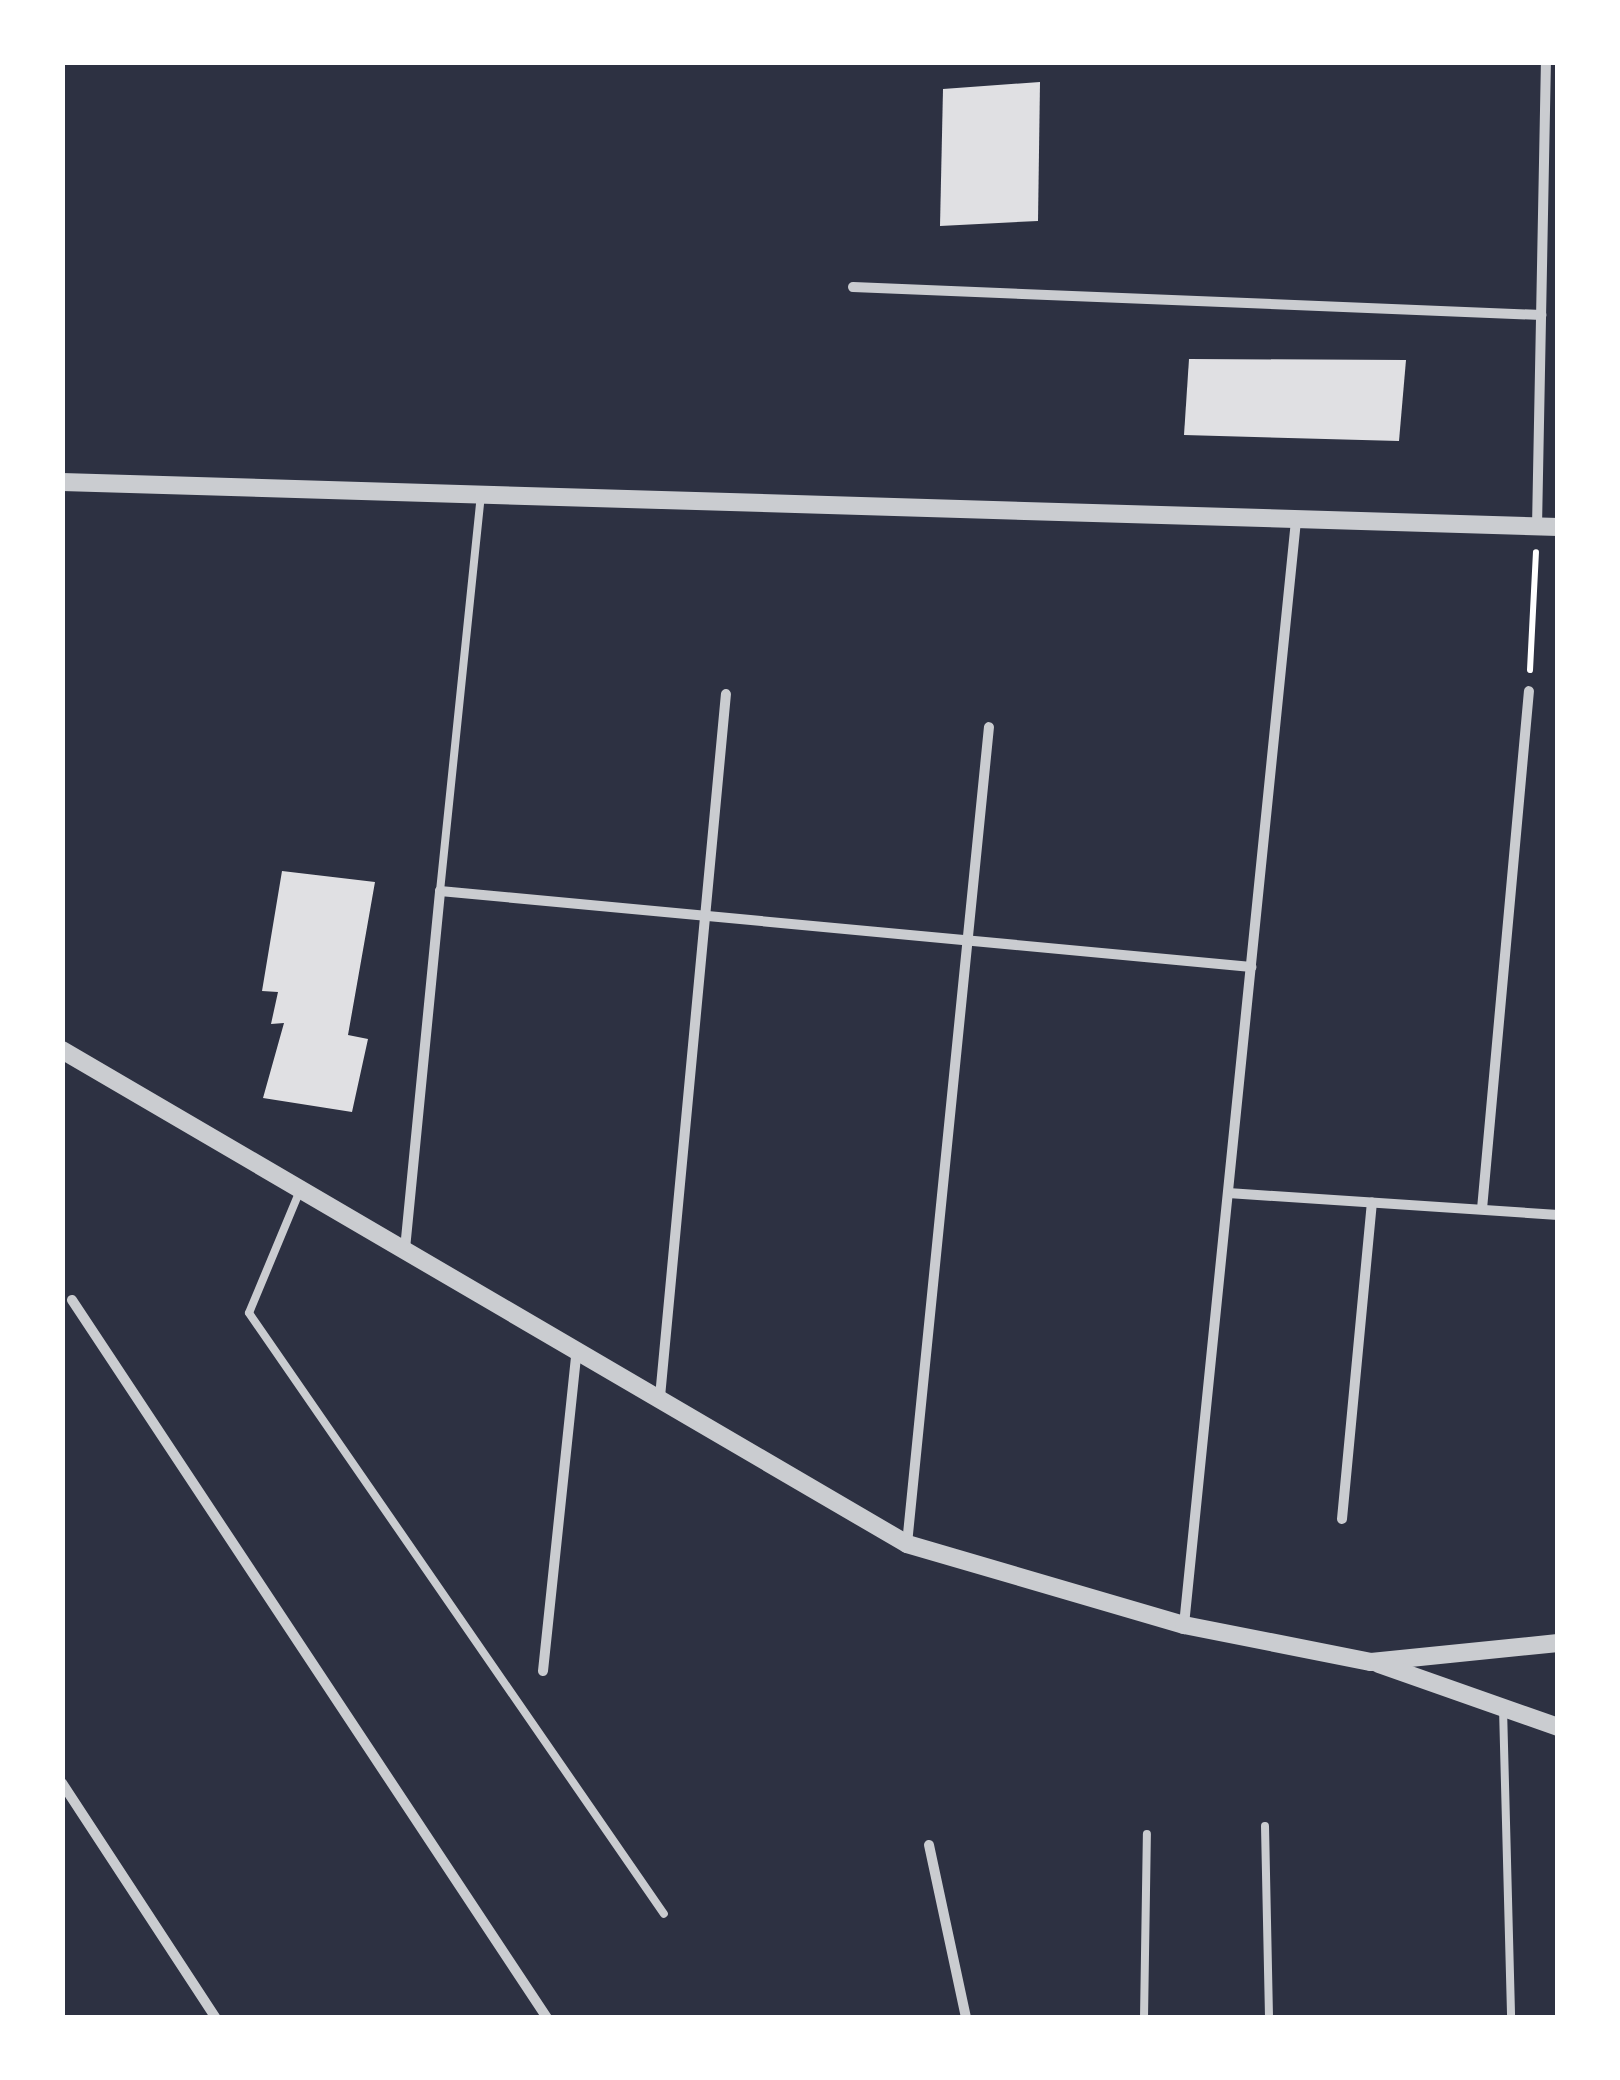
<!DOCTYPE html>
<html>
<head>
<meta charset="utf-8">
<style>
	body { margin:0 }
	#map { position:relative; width:1620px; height:2080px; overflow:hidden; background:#2d3142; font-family:Overpass,sans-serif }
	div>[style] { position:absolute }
	.building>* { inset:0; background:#e0e0e3 }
	.path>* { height:6px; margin:-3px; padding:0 3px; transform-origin:3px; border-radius:3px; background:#fff }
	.service>* { height:8px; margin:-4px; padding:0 4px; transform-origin:4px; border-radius:4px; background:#caccd0 }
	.minor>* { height:10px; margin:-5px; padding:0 5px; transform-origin:5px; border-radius:5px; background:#caccd0 }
	.tertiary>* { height:18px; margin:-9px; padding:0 9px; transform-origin:9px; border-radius:9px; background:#caccd0 }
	span { translate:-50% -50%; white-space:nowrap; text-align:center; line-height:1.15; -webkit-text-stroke:8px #fff; paint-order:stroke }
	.frame { position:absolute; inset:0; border:65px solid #fff; pointer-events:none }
</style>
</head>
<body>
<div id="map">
	<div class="building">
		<i style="clip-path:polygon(1040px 82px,1038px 221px,940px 226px,943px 89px)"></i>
		<i style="clip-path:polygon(1189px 359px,1406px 360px,1399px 441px,1184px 435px)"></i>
		<i style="clip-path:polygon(282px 871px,375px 882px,348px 1035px,368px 1039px,352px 1112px,263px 1098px,284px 1023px,271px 1024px,278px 992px,262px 991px)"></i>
	</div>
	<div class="path">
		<i style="left:1530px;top:670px;width:118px;rotate:-87.1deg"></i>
	</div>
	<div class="service">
		<i style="left:440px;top:891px;width:398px;rotate:-84.1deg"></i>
		<i style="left:301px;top:1188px;width:135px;rotate:112.6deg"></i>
		<i style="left:249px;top:1313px;width:730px;rotate:55.37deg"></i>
		<i style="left:1503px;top:1708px;width:310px;rotate:88.5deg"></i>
		<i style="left:1265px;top:1826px;width:192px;rotate:88.8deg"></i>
		<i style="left:1144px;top:2018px;width:184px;rotate:-89.1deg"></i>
	</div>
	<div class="minor">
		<i style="left:853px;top:287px;width:689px;rotate:2.33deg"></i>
		<i style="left:1537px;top:527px;width:465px;rotate:-88.9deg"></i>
		<i style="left:1228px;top:1193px;width:331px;rotate:3.8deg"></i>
		<i style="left:1482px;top:1209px;width:520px;rotate:-84.82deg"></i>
		<i style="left:405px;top:1249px;width:360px;rotate:-84.4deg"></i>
		<i style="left:440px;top:891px;width:815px;rotate:5.35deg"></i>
		<i style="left:72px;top:1300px;width:861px;rotate:56.51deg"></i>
		<i style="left:660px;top:1397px;width:706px;rotate:-84.64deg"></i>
		<i style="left:1342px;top:1519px;width:318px;rotate:-84.6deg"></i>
		<i style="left:907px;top:1544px;width:821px;rotate:-84.27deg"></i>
		<i style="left:1184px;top:1625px;width:1111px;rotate:-84.21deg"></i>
		<i style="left:543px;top:1671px;width:324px;rotate:-84deg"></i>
		<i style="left:62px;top:1783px;width:281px;rotate:56.8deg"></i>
		<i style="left:929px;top:1845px;width:177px;rotate:77.9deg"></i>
	</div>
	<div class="tertiary">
		<i style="left:62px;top:482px;width:1497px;rotate:1.72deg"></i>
		<i style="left:62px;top:1050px;width:979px;rotate:30.31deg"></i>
		<i style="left:907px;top:1544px;width:289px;rotate:16.3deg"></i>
		<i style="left:1184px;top:1625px;width:191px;rotate:11.2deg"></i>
		<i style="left:1371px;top:1662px;width:188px;rotate:-5.8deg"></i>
		<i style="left:1379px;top:1664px;width:190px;rotate:19.4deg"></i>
	</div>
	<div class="frame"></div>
</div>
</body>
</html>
